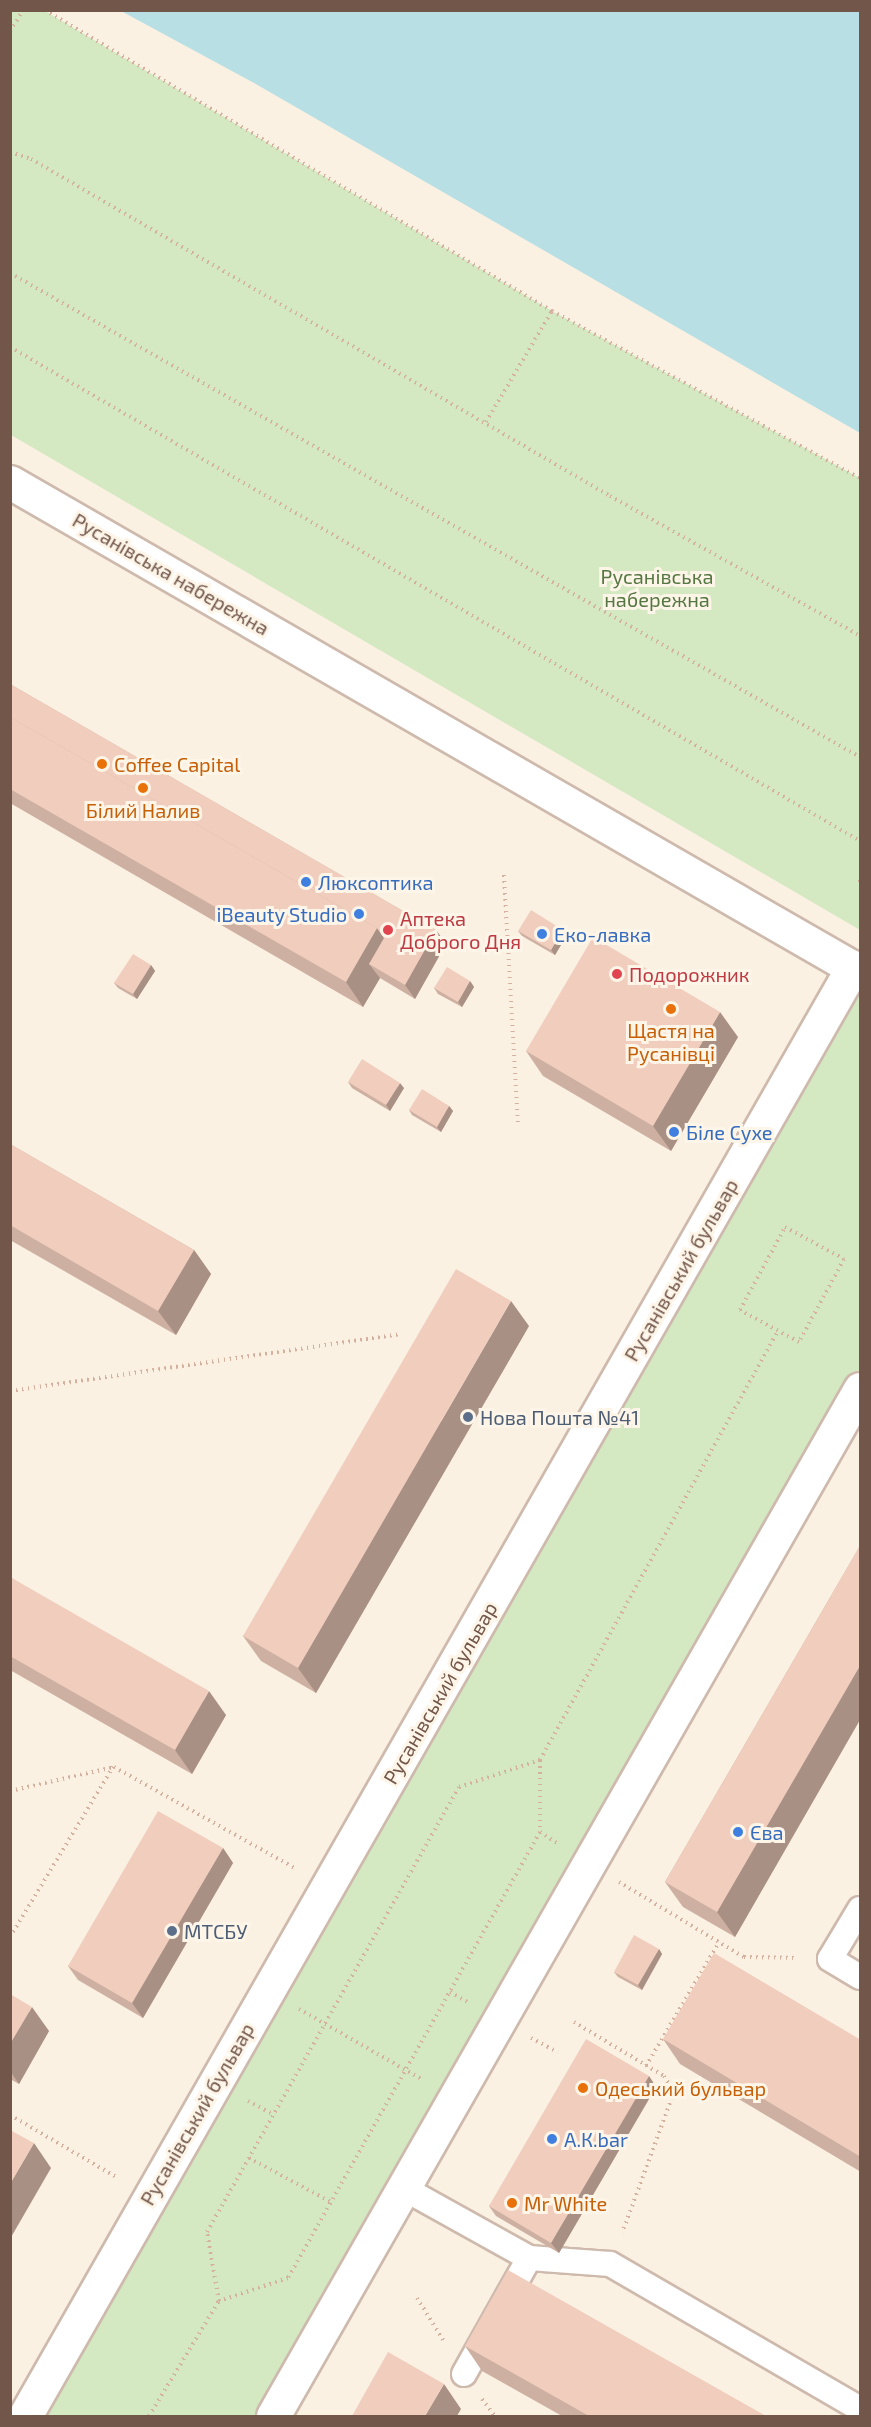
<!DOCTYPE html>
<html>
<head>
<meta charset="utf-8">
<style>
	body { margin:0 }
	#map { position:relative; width:871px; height:2427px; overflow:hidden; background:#fbf1e3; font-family:"Exo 2",sans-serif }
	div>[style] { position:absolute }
	.green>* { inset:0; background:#d4e8c2 }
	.water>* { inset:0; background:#b8e0e4 }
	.path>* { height:4px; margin-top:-2px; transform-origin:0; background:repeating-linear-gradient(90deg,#d4b19f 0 1.5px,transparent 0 6px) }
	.roads { filter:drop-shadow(2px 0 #cebaad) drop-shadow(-2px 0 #cebaad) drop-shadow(0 2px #cebaad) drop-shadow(0 -2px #cebaad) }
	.service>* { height:24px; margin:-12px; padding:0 12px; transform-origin:12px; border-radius:12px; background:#fff }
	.minor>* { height:33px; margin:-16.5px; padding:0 16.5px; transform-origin:16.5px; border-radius:16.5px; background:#fff }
	.secondary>* { height:33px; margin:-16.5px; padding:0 16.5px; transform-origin:16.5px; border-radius:16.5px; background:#fff }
	.wall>* { inset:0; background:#ceb0a2 }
	.shaded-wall>* { inset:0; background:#a89084 }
	.building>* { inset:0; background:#f0cdbc }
	.dots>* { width:16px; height:16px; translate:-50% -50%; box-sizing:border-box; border:3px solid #fef5e9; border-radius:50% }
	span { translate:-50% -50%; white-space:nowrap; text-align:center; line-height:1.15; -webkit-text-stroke:6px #fef5e9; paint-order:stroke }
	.street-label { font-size:20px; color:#72564a }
	.park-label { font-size:20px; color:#557842 }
	.food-label { font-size:20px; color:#c56008 }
	.left { translate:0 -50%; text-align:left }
	.shop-label { font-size:20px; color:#366cbe }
	.right { translate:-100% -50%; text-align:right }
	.health-label { font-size:20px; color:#be3a42 }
	.service-label { font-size:20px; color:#4e5e75 }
	.frame { position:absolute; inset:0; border:12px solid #72564a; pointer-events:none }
</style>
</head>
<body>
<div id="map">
	<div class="green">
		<i style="clip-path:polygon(11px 10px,45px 11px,552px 311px,860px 478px,860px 930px,11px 435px)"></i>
		<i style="clip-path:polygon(860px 972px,860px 1389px,273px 2416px,26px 2416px)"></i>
	</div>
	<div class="water">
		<i style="clip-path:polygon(121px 11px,860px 11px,860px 433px,254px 83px)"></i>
	</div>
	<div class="path">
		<i style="left:45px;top:10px;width:590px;rotate:30.7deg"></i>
		<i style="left:552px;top:311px;width:350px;rotate:28.5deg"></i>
		<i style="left:10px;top:31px;width:25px;rotate:-58deg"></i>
		<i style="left:10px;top:152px;width:22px;rotate:18deg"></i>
		<i style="left:31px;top:159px;width:670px;rotate:30.2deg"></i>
		<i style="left:610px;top:496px;width:287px;rotate:29.2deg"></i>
		<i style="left:10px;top:273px;width:978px;rotate:29.66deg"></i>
		<i style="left:10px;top:347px;width:983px;rotate:30.16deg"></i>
		<i style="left:486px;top:422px;width:129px;rotate:-59.3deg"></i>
		<i style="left:504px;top:875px;width:250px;rotate:86.8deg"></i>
		<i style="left:860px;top:880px;width:5px;rotate:90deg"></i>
		<i style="left:785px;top:1227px;width:67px;rotate:28.5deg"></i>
		<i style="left:844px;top:1259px;width:94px;rotate:118.5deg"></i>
		<i style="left:799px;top:1342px;width:67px;rotate:-151.5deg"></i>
		<i style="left:740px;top:1310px;width:94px;rotate:-61.5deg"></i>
		<i style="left:10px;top:1391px;width:395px;rotate:-8.3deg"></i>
		<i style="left:540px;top:1760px;width:72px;rotate:90deg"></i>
		<i style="left:540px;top:1832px;width:512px;rotate:119.47deg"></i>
		<i style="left:288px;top:2278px;width:73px;rotate:161.6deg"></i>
		<i style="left:219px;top:2301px;width:70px;rotate:-99.9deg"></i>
		<i style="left:207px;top:2232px;width:511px;rotate:-60.48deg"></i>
		<i style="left:459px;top:1787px;width:85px;rotate:-18.4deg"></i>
		<i style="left:540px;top:1760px;width:491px;rotate:-61deg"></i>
		<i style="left:10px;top:1791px;width:107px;rotate:-13deg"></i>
		<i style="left:114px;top:1767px;width:207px;rotate:29.2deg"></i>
		<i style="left:540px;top:1832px;width:20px;rotate:33deg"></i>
		<i style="left:619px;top:1882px;width:146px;rotate:31deg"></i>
		<i style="left:744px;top:1957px;width:54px;rotate:1.1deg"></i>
		<i style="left:10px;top:1937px;width:199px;rotate:-58.8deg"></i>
		<i style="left:450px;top:1992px;width:20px;rotate:30deg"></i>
		<i style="left:299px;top:2009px;width:143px;rotate:29.8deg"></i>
		<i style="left:574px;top:2022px;width:105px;rotate:31deg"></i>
		<i style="left:664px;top:2076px;width:19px;rotate:58deg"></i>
		<i style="left:674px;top:2092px;width:150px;rotate:110.2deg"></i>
		<i style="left:531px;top:2038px;width:30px;rotate:28deg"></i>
		<i style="left:646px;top:2066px;width:144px;rotate:-59.5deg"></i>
		<i style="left:248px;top:2101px;width:30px;rotate:28deg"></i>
		<i style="left:10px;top:2115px;width:125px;rotate:30.3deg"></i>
		<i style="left:249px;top:2158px;width:93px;rotate:28.2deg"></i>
		<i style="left:417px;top:2298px;width:53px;rotate:58.1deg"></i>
		<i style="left:482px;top:2399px;width:21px;rotate:53deg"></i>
		<i style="left:149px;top:2416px;width:135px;rotate:-58.7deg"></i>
	</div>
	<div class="roads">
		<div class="service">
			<i style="left:860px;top:1909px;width:58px;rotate:121deg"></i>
			<i style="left:830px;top:1959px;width:35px;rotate:31deg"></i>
			<i style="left:405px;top:2189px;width:142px;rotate:29.1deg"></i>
			<i style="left:529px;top:2258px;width:81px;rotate:4.2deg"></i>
			<i style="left:610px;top:2264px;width:289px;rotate:30.1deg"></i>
			<i style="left:464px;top:2374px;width:133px;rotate:-60.7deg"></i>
		</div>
		<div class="minor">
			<i style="left:25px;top:2416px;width:1669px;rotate:-60.26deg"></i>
			<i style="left:273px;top:2416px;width:1183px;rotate:-60.25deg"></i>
		</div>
		<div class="secondary">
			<i style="left:10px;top:482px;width:981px;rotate:29.96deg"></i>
		</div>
	</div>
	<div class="wall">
		<i style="clip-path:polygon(10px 684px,436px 930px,446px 944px,415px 999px,380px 978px,363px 1007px,10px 803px)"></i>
		<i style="clip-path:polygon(563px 930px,567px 935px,555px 955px,522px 936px,518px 931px)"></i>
		<i style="clip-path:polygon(151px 965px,155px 971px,137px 999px,118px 988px,114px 983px)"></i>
		<i style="clip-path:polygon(470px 981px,474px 987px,462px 1007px,438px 994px,434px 988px)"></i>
		<i style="clip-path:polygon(738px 1037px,671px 1151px,543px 1076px,526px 1051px)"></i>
		<i style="clip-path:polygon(348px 1082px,404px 1088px,390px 1111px,352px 1088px)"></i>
		<i style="clip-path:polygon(449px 1106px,453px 1111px,441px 1132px,412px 1115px,409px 1110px)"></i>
		<i style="clip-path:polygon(10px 1144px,194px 1250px,211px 1274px,176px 1335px,10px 1240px)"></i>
		<i style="clip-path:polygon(529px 1326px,316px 1693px,261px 1661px,243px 1636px)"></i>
		<i style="clip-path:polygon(861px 1544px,861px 1718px,735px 1937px,683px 1907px,665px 1882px)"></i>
		<i style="clip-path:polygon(10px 1577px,226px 1715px,192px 1774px,10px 1670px)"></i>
		<i style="clip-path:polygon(223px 1848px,233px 1863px,143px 2018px,78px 1980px,68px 1966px)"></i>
		<i style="clip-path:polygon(659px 1949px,662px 1954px,642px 1990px,618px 1977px,614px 1972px)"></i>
		<i style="clip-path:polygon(10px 1994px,49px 2031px,19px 2084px,10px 2079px)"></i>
		<i style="clip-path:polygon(663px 2039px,861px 2040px,861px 2172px,680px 2064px)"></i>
		<i style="clip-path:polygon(649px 2076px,656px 2087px,559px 2253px,496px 2216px,489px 2206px)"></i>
		<i style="clip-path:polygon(465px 2346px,766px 2416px,562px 2416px,482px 2371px)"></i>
	</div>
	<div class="shaded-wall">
		<i style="clip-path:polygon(377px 928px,394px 952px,369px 964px,380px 978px,363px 1007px,346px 982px)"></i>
		<i style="clip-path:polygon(436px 930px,446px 944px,415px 999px,405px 985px)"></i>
		<i style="clip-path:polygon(563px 930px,567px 935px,555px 955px,551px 950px)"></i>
		<i style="clip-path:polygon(151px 965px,155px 971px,137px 999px,133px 994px)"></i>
		<i style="clip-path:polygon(470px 981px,474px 987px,462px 1007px,458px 1002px)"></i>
		<i style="clip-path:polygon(720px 1012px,738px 1037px,671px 1151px,653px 1126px)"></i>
		<i style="clip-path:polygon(400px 1083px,404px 1088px,390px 1111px,386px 1105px)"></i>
		<i style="clip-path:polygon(449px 1106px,453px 1111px,441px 1132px,437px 1127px)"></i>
		<i style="clip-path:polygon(194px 1250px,211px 1274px,176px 1335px,158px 1311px)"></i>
		<i style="clip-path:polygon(511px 1301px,529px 1326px,316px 1693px,298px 1668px)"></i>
		<i style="clip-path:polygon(861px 1664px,861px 1718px,735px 1937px,717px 1912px)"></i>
		<i style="clip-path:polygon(209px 1691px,226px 1715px,192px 1774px,175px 1750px)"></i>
		<i style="clip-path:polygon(223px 1848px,233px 1863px,143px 2018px,132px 2003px)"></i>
		<i style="clip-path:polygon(659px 1949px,662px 1954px,642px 1990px,638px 1985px)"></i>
		<i style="clip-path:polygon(32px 2007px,49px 2031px,19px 2084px,10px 2071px,10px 2044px)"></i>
		<i style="clip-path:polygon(649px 2076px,656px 2087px,559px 2253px,551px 2243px)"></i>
		<i style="clip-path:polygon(34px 2143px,51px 2168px,10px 2239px,10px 2184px)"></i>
		<i style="clip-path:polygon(444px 2384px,461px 2409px,457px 2416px,425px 2416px)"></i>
	</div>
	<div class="building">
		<i style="clip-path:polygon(10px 684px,436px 930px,405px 985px,369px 964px,384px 938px,377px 928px,10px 717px)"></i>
		<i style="clip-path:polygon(10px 717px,377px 928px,346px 982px,10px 789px)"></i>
		<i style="clip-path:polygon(531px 910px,563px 930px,551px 950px,518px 931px)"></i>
		<i style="clip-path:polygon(593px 937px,720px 1012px,653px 1126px,526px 1051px)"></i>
		<i style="clip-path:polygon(133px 954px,151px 965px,133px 994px,114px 983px)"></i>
		<i style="clip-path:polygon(447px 967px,470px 981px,458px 1002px,434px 988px)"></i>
		<i style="clip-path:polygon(362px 1059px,400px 1083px,386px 1105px,348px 1082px)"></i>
		<i style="clip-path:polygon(422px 1089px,449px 1106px,437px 1127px,409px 1110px)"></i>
		<i style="clip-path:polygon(10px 1144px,194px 1250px,158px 1311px,10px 1225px)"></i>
		<i style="clip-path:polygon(456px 1269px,511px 1301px,298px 1668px,243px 1636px)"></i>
		<i style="clip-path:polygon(861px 1544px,861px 1664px,717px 1912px,665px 1882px)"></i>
		<i style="clip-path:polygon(10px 1577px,209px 1691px,175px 1750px,10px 1656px)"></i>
		<i style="clip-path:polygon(158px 1811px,223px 1848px,132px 2003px,68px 1966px)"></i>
		<i style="clip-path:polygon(634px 1935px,659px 1949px,638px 1985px,614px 1972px)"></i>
		<i style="clip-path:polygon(714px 1953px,861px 2040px,861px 2157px,663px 2039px)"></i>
		<i style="clip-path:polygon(10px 1994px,32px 2007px,10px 2044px)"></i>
		<i style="clip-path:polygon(586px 2039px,649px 2076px,551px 2243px,489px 2206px)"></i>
		<i style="clip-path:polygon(10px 2130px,34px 2143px,10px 2184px)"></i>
		<i style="clip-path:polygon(508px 2270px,766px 2416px,589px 2416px,465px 2346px)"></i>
		<i style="clip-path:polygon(388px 2352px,444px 2384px,425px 2416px,352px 2416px)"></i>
	</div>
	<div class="dots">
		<i style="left:102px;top:764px;background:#e8710a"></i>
		<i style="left:143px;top:788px;background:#e8710a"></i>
		<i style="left:306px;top:882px;background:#3f7fe0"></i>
		<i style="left:359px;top:914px;background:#3f7fe0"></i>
		<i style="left:388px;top:930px;background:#e0444e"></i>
		<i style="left:542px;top:934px;background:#3f7fe0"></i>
		<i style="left:617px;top:974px;background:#e0444e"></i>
		<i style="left:671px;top:1009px;background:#e8710a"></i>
		<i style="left:674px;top:1132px;background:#3f7fe0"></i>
		<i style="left:468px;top:1417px;background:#5c6f8a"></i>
		<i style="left:738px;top:1832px;background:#3f7fe0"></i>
		<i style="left:172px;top:1931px;background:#5c6f8a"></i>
		<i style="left:583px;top:2088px;background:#e8710a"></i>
		<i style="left:552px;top:2139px;background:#3f7fe0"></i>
		<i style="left:512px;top:2203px;background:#e8710a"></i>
	</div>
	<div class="street-label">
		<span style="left:171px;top:574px;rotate:30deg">Русанівська набережна</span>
		<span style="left:681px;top:1270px;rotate:-60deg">Русанівський бульвар</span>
		<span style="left:440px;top:1693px;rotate:-60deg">Русанівський бульвар</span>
		<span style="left:197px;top:2114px;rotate:-60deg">Русанівський бульвар</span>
	</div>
	<div class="park-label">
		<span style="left:657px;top:588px">Русанівська<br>набережна</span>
	</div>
	<div class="food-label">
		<span class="left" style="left:114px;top:764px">Coffee Capital</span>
		<span style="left:143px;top:810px">Білий Налив</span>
		<span style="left:671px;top:1042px">Щастя на<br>Русанівці</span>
		<span class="left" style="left:595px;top:2088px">Одеський бульвар</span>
		<span class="left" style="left:524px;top:2203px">Mr White</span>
	</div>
	<div class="shop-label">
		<span class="left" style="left:318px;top:882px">Люксоптика</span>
		<span class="right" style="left:347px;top:914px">iBeauty Studio</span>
		<span class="left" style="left:554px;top:934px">Еко-лавка</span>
		<span class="left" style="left:686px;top:1132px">Біле Сухе</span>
		<span class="left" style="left:750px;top:1832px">Єва</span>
		<span class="left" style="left:564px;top:2139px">А.К.bar</span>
	</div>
	<div class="health-label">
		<span class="left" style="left:400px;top:930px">Аптека<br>Доброго Дня</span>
		<span class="left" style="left:629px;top:974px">Подорожник</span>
	</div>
	<div class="service-label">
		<span class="left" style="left:480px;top:1417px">Нова Пошта №41</span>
		<span class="left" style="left:184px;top:1931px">МТСБУ</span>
	</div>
	<div class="frame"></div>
</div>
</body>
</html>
